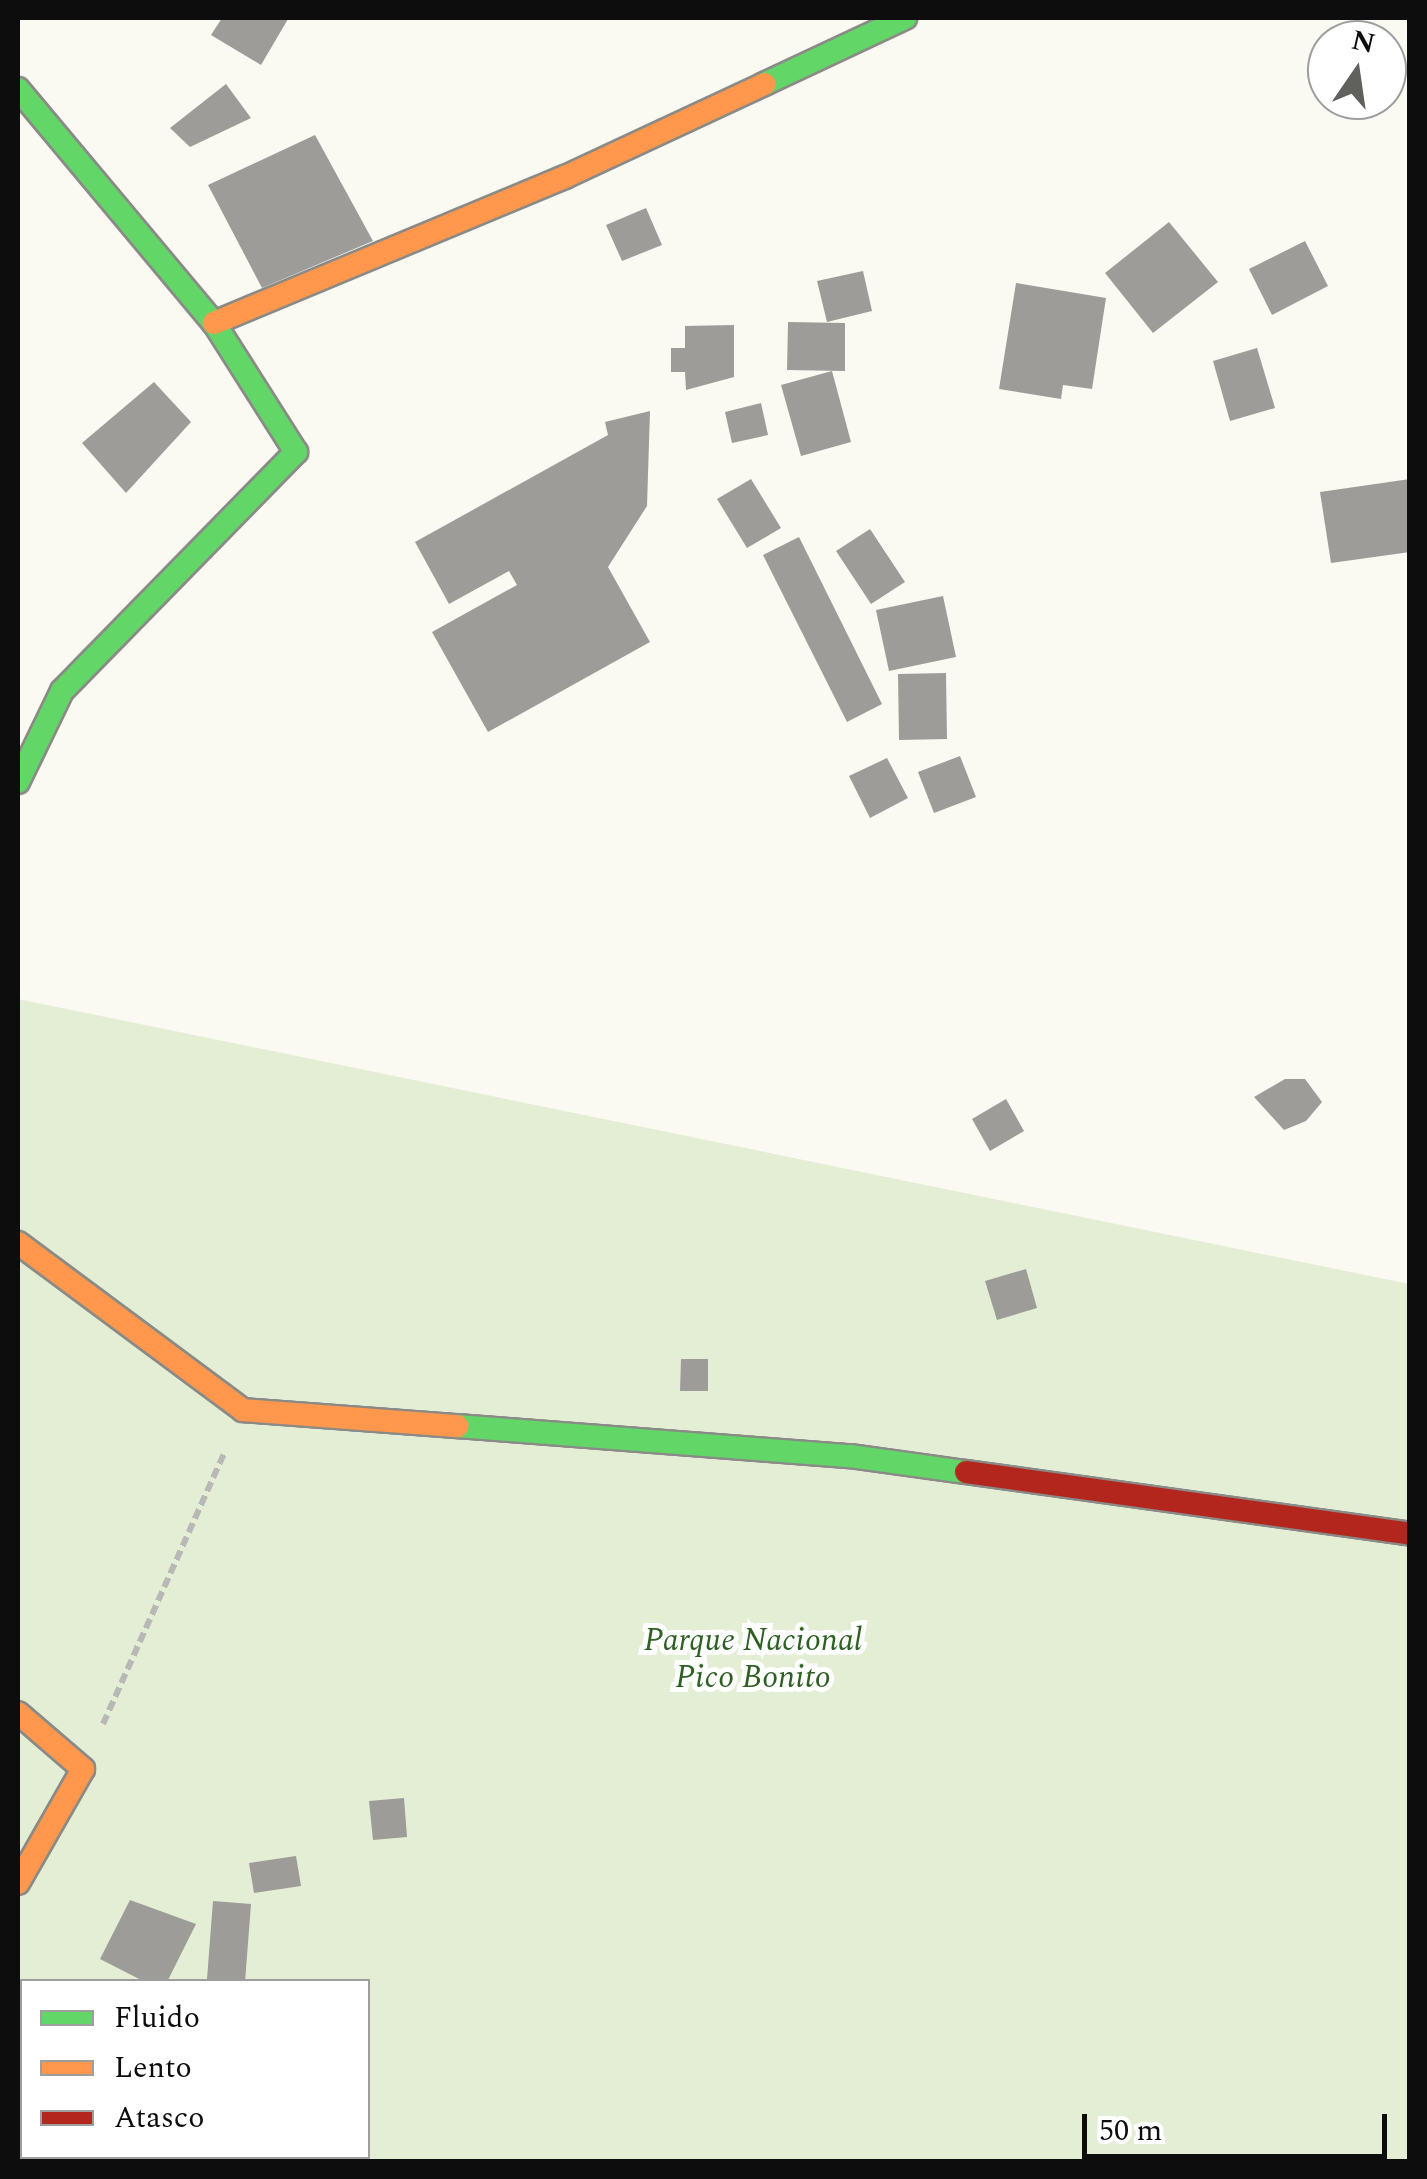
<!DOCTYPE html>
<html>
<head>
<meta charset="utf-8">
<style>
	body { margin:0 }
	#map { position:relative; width:1427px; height:2179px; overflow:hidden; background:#faf9f2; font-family:Spectral,serif }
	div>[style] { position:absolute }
	.green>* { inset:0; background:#e3eed4 }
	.building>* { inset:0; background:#9d9c98 }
	.path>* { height:6px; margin-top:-3px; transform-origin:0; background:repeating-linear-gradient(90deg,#b8b8b6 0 10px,transparent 0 15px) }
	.roads { filter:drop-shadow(2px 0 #8a8a87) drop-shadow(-2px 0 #8a8a87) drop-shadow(0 2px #8a8a87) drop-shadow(0 -2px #8a8a87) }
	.fast>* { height:22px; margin:-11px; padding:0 11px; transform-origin:11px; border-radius:11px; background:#63d668 }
	.slow>* { height:22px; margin:-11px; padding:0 11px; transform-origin:11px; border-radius:11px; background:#ff974d }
	.jam>* { height:22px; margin:-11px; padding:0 11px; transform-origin:11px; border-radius:11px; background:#b3261e }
	span { translate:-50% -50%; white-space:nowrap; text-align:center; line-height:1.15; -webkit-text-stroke:10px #fff; paint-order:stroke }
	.park-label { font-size:32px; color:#2e5f23; font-style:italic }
	.frame { position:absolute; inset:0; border:20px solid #0d0d0d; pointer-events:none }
	.legend { position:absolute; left:20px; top:1979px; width:350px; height:180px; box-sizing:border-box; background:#fff; border:2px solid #9e9e9e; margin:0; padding:12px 18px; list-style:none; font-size:30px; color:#0d0d0d }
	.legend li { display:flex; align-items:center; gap:20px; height:50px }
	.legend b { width:50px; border:2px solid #9e9e9e }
	.north { position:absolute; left:1307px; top:20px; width:100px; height:100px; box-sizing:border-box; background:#fff; border:2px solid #9e9e9e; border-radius:50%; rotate:13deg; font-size:28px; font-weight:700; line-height:40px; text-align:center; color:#0d0d0d }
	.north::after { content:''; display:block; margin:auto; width:35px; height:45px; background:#60605d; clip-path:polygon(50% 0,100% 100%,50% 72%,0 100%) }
	.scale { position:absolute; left:1082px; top:2114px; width:305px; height:45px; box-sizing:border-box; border:5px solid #0d0d0d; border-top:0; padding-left:12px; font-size:30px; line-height:35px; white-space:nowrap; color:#0d0d0d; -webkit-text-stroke:8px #fff; paint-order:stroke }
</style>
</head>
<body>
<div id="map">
	<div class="green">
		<i style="clip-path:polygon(evenodd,18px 999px,1409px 1284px,1409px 2161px,18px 2161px,18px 999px,22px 1982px,368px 1982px,368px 2156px,22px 2156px,22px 1982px)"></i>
	</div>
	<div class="building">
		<i style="clip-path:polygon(222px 18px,286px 18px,288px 19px,261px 65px,211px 35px)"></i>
		<i style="clip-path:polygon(226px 84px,251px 118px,190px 147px,170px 128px)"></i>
		<i style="clip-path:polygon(315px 135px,373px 241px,262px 288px,208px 185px)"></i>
		<i style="clip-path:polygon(646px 208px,662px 245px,622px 261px,606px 225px)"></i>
		<i style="clip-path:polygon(1169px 222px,1218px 282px,1153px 333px,1105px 273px)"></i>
		<i style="clip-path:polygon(1305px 241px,1328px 286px,1272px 315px,1249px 269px)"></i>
		<i style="clip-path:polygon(863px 271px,872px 311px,827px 322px,817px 281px)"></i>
		<i style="clip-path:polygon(1016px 283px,1106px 298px,1092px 389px,1063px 385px,1061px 399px,999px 389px)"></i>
		<i style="clip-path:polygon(788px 322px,845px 323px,845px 371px,787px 370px)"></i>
		<i style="clip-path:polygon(734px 325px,734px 377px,686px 390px,685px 372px,671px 372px,671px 348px,685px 348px,685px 326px)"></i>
		<i style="clip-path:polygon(1257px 348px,1275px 408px,1230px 421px,1213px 361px)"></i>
		<i style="clip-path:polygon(832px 371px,851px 442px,801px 456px,781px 385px)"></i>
		<i style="clip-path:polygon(154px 382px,191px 422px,126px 493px,82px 443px)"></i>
		<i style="clip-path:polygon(761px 403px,768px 435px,732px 443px,725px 412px)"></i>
		<i style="clip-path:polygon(650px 411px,647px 506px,608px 567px,650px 642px,488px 732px,432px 632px,517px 585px,509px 571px,449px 604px,415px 542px,608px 435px,605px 422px)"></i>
		<i style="clip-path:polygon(751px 479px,781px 528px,747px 548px,717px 499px)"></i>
		<i style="clip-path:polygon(1410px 479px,1410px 552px,1331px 563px,1320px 492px)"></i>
		<i style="clip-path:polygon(870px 529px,905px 582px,871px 604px,836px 551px)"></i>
		<i style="clip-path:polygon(799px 537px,882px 704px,847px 722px,763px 555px)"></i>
		<i style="clip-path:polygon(943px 596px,956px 657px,889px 671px,876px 610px)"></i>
		<i style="clip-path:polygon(946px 673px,947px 739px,899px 740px,898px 674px)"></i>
		<i style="clip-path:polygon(960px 756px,976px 797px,934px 813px,918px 772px)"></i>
		<i style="clip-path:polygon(887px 758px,908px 798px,870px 818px,849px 776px)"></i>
		<i style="clip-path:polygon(1285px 1079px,1305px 1079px,1322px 1102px,1306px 1121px,1284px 1130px,1254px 1097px)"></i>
		<i style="clip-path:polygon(1006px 1099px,1024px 1131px,990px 1151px,972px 1119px)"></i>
		<i style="clip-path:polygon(1026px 1269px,1037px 1308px,997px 1320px,985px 1281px)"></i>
		<i style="clip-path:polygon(681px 1359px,708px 1359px,708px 1391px,680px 1391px)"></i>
		<i style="clip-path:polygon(404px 1798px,407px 1837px,373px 1840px,369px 1801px)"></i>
		<i style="clip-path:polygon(296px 1856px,301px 1886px,254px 1893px,249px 1863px)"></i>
		<i style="clip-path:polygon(130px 1900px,196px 1924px,167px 1982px,145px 1982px,100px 1959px)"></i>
		<i style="clip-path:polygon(213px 1901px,251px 1904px,245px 1982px,207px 1979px)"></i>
		<i style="clip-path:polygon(18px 2016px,22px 2017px,22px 2082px,18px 2081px)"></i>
	</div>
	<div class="path">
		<i style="left:103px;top:1724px;width:297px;rotate:-65.9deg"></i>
	</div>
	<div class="roads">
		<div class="fast">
			<i style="left:764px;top:84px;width:156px;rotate:-25.1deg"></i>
			<i style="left:18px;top:89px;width:305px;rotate:50.1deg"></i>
			<i style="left:214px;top:323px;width:153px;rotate:57.6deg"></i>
			<i style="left:296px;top:452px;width:334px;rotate:134.4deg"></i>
			<i style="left:62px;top:691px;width:101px;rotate:115.8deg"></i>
			<i style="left:457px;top:1426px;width:394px;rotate:4.4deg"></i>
			<i style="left:850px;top:1456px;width:117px;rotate:7.9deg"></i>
		</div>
		<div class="slow">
			<i style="left:214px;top:323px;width:380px;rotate:-22.6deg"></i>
			<i style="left:565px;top:177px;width:220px;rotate:-25deg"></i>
			<i style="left:18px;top:1243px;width:280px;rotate:36.6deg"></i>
			<i style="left:243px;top:1410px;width:215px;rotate:4.3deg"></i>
			<i style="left:18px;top:1713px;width:86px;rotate:40.7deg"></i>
			<i style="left:83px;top:1769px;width:131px;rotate:119.7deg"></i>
		</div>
		<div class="jam">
			<i style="left:966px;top:1472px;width:448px;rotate:7.9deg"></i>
		</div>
	</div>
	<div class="park-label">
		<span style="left:753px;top:1660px">Parque Nacional<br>Pico Bonito</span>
	</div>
	<div class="frame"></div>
	<ul class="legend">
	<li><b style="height:12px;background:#63d668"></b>Fluido</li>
	<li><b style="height:12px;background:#ff974d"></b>Lento</li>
	<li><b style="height:12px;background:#b3261e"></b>Atasco</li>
	</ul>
	<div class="north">N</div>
	<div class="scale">50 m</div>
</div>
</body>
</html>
